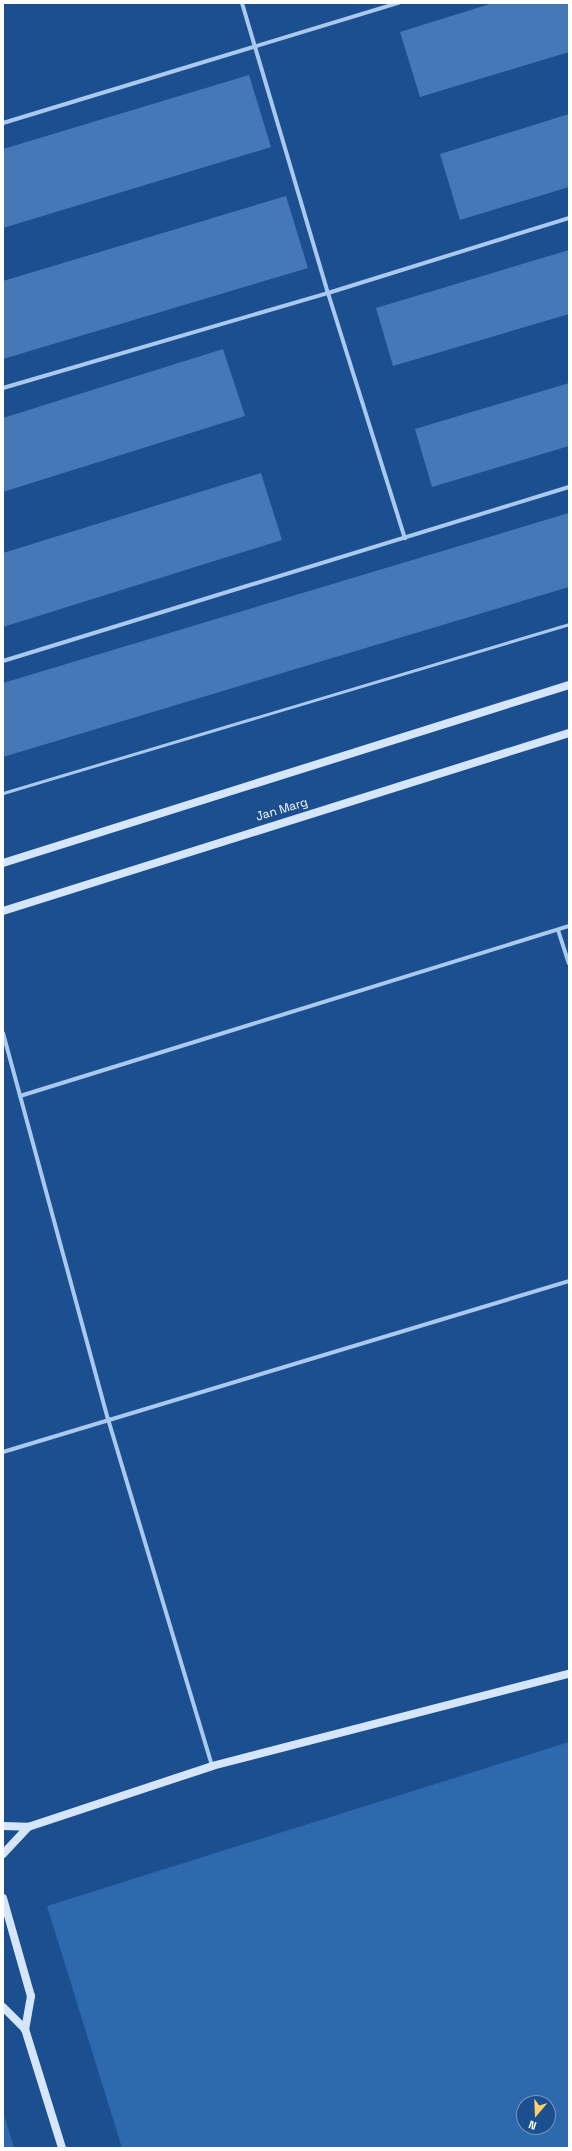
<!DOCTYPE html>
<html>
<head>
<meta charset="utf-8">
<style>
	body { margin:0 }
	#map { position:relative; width:572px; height:2151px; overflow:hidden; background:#1b4f8f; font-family:"Space Grotesk",sans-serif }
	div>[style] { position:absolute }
	.green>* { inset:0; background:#2e69ad }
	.building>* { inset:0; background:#4478b7 }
	.lane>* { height:3px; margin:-1.5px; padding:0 1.5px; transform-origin:1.5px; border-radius:1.5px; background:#a9c9ee }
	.street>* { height:4px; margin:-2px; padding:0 2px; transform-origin:2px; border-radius:2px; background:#a9c9ee }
	.secondary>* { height:8px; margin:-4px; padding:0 4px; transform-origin:4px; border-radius:4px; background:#d6e6fa }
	span { translate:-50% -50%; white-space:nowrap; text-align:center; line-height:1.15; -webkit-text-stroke:3px #1b4f8f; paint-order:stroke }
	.street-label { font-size:12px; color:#fff }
	.frame { position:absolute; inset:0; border:4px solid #fff; pointer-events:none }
	.north { position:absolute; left:516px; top:2095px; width:40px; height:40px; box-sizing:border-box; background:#1b4f8f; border:1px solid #7695bc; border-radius:50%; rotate:199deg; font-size:11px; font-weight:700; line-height:16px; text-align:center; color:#fff }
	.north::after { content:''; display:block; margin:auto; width:14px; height:18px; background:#ffd166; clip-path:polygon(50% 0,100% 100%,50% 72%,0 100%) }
</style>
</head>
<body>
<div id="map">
	<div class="green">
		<i style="clip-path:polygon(evenodd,569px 1742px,569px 2148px,122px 2148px,47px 1906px,569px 1742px,524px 2103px,548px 2103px,548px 2127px,524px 2127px,524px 2103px)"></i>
		<i style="clip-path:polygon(3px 2111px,14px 2148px,3px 2148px)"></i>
	</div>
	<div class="building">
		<i style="clip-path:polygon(493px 3px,569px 3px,569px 52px,420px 97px,400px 32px)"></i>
		<i style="clip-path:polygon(249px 75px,271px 147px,3px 228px,3px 149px)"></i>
		<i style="clip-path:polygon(569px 114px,569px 187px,460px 220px,440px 154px)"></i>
		<i style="clip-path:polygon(286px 196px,308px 268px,3px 359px,3px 281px)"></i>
		<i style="clip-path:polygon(569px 250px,569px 314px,393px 366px,376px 308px)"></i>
		<i style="clip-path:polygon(223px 349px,245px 416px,3px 492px,3px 418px)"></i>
		<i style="clip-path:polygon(569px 383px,569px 446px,432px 487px,415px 429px)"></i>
		<i style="clip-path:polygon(261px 473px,282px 540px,3px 627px,3px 553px)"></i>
		<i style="clip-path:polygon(569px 513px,569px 587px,3px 757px,3px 683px)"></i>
	</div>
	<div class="lane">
		<i style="left:3px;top:793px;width:591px;rotate:-16.62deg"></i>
	</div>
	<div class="street">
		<i style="left:242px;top:3px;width:302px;rotate:73.5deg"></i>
		<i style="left:328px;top:293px;width:257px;rotate:72.6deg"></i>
		<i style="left:3px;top:123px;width:414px;rotate:-16.9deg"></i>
		<i style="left:3px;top:388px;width:339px;rotate:-16.3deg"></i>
		<i style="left:328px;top:293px;width:252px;rotate:-17.3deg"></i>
		<i style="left:3px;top:661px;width:592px;rotate:-17.09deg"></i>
		<i style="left:558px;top:930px;width:35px;rotate:72deg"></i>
		<i style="left:3px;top:1033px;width:400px;rotate:74.8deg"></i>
		<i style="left:108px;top:1419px;width:362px;rotate:73.3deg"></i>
		<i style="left:20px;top:1096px;width:575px;rotate:-17.21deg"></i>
		<i style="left:3px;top:1452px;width:591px;rotate:-16.81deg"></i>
	</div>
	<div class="secondary">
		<i style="left:3px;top:863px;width:593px;rotate:-17.46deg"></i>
		<i style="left:3px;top:911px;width:593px;rotate:-17.46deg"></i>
		<i style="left:3px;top:1826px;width:25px;rotate:2deg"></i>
		<i style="left:28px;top:1827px;width:194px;rotate:-18.3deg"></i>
		<i style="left:212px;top:1766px;width:369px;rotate:-14.5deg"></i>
		<i style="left:3px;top:1854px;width:37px;rotate:-47deg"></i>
		<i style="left:3px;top:1898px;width:102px;rotate:74.1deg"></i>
		<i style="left:31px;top:1996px;width:34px;rotate:100deg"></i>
		<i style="left:3px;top:2007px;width:31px;rotate:45deg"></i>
		<i style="left:25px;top:2029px;width:125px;rotate:72.7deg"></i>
	</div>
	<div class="street-label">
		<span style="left:282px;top:810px;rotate:-17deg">Jan Marg</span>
	</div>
	<div class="frame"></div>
	<div class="north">N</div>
</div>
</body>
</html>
